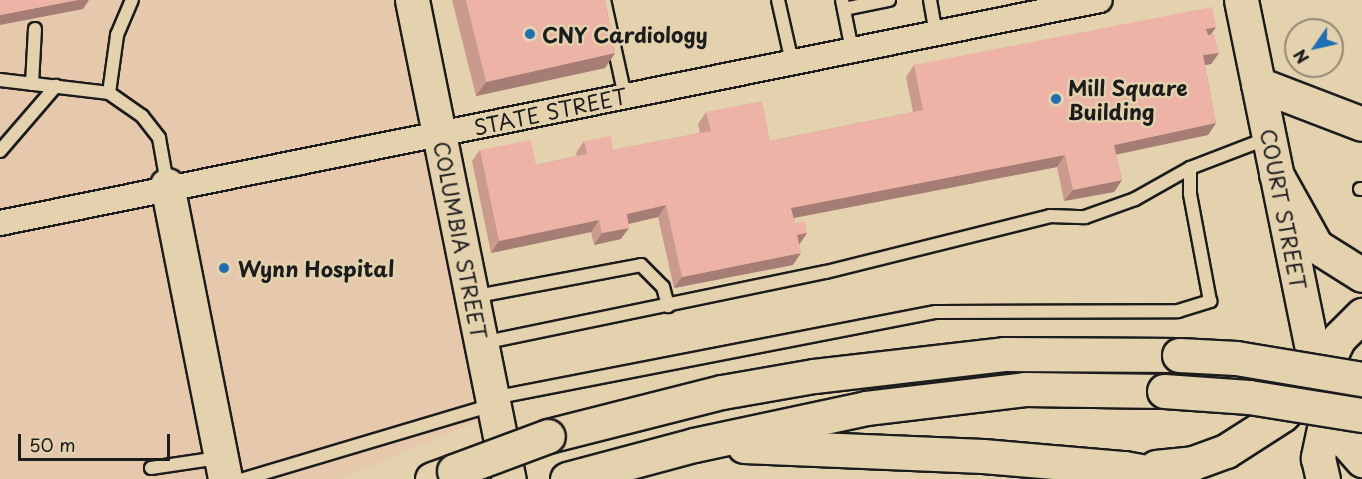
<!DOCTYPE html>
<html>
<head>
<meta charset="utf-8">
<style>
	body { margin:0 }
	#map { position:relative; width:1362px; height:479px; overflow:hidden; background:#e4d2af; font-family:"Playpen Sans",sans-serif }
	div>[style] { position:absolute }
	.built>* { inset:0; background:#e6c9ac }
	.roads { filter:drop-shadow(2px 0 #1c1c1c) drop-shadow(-2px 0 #1c1c1c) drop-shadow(0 2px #1c1c1c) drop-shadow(0 -2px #1c1c1c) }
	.lane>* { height:12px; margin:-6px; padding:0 6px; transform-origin:6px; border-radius:6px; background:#e4d2af }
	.street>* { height:24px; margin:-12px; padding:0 12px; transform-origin:12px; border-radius:12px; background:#e4d2af }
	.secondary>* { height:33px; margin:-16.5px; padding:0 16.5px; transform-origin:16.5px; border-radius:16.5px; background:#e4d2af }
	.highway>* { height:33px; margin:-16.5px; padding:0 16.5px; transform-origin:16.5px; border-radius:16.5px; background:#e4d2af }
	.bridges { filter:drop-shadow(2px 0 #1c1c1c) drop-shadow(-2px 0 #1c1c1c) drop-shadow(0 2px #1c1c1c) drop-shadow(0 -2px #1c1c1c) }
	.highway-bridge>* { height:33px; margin:-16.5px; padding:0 16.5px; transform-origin:16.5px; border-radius:16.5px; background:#e4d2af }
	.wall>* { inset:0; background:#cb9a8f }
	.shaded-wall>* { inset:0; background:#a57d74 }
	.building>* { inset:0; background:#ecb3a6 }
	.dots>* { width:16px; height:16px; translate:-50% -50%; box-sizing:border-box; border:3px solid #e4d2af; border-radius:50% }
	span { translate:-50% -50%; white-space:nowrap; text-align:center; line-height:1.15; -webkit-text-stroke:5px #e4d2af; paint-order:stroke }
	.poi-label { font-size:21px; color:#1c1c1c; font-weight:700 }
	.left { translate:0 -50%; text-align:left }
	.street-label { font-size:21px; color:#1c1c1c }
	.north { position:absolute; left:1284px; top:18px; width:60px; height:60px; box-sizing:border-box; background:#e4d2af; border:2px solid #948974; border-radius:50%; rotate:236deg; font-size:16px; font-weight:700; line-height:24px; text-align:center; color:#1c1c1c }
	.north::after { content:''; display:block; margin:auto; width:21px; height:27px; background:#1f6fb2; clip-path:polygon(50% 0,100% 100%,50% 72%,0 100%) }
	.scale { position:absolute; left:18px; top:434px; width:152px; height:27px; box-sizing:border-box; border:3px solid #1c1c1c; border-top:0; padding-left:8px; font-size:18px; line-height:21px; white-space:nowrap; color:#1c1c1c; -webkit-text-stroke:4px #e4d2af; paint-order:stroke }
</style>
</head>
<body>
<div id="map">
	<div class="built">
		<i style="clip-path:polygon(0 0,393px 0,478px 421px,341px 479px,0 479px)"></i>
	</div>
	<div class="roads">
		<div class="lane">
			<i style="left:604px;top:0;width:98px;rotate:77.7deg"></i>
			<i style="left:778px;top:0;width:64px;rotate:77.3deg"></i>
			<i style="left:842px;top:0;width:51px;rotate:78.7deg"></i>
			<i style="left:930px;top:0;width:34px;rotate:80deg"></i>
			<i style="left:844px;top:9px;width:46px;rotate:-11.3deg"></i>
			<i style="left:0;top:80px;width:110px;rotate:6.8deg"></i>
			<i style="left:109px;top:93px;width:40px;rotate:34.9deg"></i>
			<i style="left:142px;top:116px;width:28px;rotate:52deg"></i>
			<i style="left:159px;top:138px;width:46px;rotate:79.9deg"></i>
			<i style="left:32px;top:84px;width:55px;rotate:-86.9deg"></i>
			<i style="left:109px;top:93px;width:59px;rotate:-82.1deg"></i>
			<i style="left:117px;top:35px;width:38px;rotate:-67deg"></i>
			<i style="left:0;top:151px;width:86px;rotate:-49.3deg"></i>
			<i style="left:1360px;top:189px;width:2px"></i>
			<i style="left:472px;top:297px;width:172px;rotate:-10.7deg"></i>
			<i style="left:641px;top:265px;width:31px;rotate:45deg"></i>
			<i style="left:663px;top:287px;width:20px;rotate:75deg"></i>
			<i style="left:482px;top:343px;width:351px;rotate:-11.7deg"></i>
			<i style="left:826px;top:272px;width:231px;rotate:-14deg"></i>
			<i style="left:1050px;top:216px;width:35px;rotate:2deg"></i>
			<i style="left:1085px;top:217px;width:53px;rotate:-19.8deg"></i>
			<i style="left:1135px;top:199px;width:63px;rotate:-29.4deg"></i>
			<i style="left:493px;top:398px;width:451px;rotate:-11deg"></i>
			<i style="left:936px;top:312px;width:242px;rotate:-0.2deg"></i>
			<i style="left:1178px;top:311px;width:34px;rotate:-17deg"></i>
			<i style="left:1210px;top:301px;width:109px;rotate:-100.6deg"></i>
			<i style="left:1190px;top:194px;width:26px;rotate:-90deg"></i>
			<i style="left:1190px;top:168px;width:84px;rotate:-21deg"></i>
			<i style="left:151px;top:468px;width:68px;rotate:-8.5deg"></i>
			<i style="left:244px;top:479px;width:260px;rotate:-16.6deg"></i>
		</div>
		<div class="street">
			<i style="left:0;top:223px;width:1122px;rotate:-11.46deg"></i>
		</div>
		<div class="secondary">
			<i style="left:412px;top:0;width:489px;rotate:78.6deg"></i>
			<i style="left:1241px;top:0;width:428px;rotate:78.5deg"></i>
			<i style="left:1326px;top:419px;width:40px;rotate:102deg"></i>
			<i style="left:1318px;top:458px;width:22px;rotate:77deg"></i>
			<i style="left:1258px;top:84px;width:111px;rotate:21deg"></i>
			<i style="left:167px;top:185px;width:300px;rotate:78.8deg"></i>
			<i style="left:1326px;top:419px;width:55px;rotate:48.7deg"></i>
		</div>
		<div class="highway">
			<i style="left:1276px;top:174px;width:82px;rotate:60.9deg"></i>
			<i style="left:1316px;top:246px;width:54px;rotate:32.2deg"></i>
			<i style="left:548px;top:436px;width:179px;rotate:-14.2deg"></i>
			<i style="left:722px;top:392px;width:93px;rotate:-9.9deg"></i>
			<i style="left:814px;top:376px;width:191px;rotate:-6.6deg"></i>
			<i style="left:1004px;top:354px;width:175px;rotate:0.3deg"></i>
			<i style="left:744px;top:446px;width:239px;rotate:2.4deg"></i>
			<i style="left:983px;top:456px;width:142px;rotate:4.9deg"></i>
			<i style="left:1124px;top:468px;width:61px;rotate:10.4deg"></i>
			<i style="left:1156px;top:467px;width:37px;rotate:-6deg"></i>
			<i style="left:1193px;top:463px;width:35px;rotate:-20deg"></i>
			<i style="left:1226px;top:451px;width:67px;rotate:-32.7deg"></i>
			<i style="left:1282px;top:415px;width:50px;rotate:-44.2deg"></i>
			<i style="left:1318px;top:380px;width:47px;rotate:-63.4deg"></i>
			<i style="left:1339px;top:338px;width:33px;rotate:-45deg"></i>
			<i style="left:432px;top:479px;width:23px;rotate:-20deg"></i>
			<i style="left:567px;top:479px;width:131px;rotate:-15deg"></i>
			<i style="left:694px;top:445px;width:176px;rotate:-12.1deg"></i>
			<i style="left:866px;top:408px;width:160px;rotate:-6.8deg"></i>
			<i style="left:1025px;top:389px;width:139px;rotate:0.8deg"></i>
		</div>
	</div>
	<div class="bridges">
		<div class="highway-bridge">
			<i style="left:1179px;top:355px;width:57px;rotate:3deg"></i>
			<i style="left:1236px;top:358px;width:128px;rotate:9.5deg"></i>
			<i style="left:1164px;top:391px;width:85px;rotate:4deg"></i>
			<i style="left:1249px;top:397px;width:114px;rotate:9.1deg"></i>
			<i style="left:454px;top:471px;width:100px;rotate:-20.4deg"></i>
		</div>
	</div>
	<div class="wall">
		<i style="clip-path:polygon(452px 0,605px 0,615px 53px,605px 68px,476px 96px)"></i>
		<i style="clip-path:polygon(1216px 27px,1211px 34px,1219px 53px,1211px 64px,1205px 65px,1216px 123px,1208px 135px,1116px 154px,1122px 180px,1114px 192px,1064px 201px,1057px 167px,794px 218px,795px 223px,807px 233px,799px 244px,793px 265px,674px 288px,658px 217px,629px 224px,621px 239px,594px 245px,591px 232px,491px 253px,472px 161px,480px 150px,536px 165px,577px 156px,576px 153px,584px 141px,613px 150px,700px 133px,698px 124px,706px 112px,770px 141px,913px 112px,906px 77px,914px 65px)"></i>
	</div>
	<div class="shaded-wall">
		<i style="clip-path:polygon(77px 0,89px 0,83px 9px,0 25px,0 15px)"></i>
		<i style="clip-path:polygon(1216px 27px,1208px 39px,1206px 29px)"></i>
		<i style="clip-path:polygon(615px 53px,605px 68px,476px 96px,486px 82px)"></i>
		<i style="clip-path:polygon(1219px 53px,1211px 64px,1194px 67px,1203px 55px)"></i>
		<i style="clip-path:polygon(1216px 123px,1208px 135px,1105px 157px,1114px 145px)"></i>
		<i style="clip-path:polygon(1065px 155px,1057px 167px,783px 220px,791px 208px)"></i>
		<i style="clip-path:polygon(1122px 180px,1114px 192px,1064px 201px,1073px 190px)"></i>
		<i style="clip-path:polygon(666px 205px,658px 217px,619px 226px,627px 214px)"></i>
		<i style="clip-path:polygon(599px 220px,591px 232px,491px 253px,499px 241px)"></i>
		<i style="clip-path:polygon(629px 228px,621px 239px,594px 245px,602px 233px)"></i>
		<i style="clip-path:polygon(807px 233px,799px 245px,797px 235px)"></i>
		<i style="clip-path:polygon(801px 253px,793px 265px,674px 288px,682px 277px)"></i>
	</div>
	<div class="building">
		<i style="clip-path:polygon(0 0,77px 0,0 15px)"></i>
		<i style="clip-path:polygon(466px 0,605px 0,615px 53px,486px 82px)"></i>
		<i style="clip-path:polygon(1212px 7px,1216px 27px,1206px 29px,1208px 35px,1214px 34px,1219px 53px,1203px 55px,1216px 123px,1114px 145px,1122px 180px,1073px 190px,1065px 155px,791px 208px,795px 223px,805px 221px,807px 233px,797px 235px,801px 253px,682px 277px,666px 205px,627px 214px,629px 228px,602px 233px,599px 220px,499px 241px,480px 150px,531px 140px,536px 165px,587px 154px,584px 141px,611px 136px,613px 150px,711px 131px,706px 112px,762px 101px,770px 141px,923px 110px,914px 65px)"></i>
	</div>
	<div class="dots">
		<i style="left:530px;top:34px;background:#1f6fb2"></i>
		<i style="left:1056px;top:99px;background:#1f6fb2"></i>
		<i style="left:224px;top:268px;background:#1f6fb2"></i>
	</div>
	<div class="poi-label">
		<span class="left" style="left:542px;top:34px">CNY Cardiology</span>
		<span class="left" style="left:1068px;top:99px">Mill Square<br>Building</span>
		<span class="left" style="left:238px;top:268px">Wynn Hospital</span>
	</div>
	<div class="street-label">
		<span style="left:550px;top:111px;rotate:-12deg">STATE STREET</span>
		<span style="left:1284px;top:209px;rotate:79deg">COURT STREET</span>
		<span style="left:461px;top:240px;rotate:79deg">COLUMBIA STREET</span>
	</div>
	<div class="north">N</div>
	<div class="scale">50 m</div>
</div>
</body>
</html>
